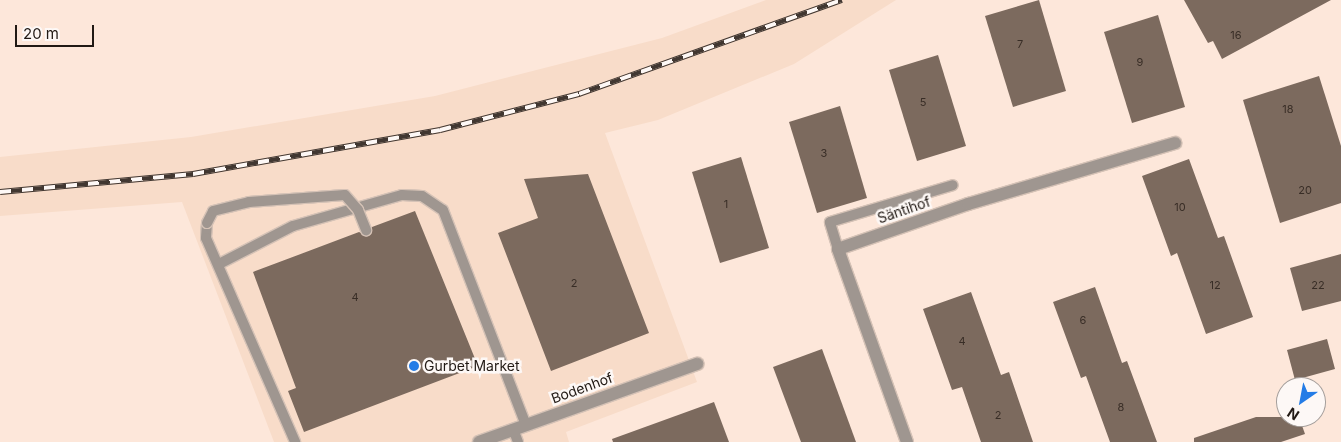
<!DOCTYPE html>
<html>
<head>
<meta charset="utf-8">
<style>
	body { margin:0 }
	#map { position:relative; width:1341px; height:442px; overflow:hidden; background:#fde7da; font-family:Inter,sans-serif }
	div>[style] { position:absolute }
	.built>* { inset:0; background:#f8dcc9 }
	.building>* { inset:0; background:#7c6a5e }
	.roads { filter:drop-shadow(1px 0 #d5c2b6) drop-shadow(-1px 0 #d5c2b6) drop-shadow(0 1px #d5c2b6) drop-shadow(0 -1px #d5c2b6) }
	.service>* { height:10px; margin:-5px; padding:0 5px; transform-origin:5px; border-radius:5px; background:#9f9690 }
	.minor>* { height:12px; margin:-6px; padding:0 6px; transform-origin:6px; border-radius:6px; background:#9f9690 }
	.rail>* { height:5.5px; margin-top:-2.75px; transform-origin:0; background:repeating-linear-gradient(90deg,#fdf8f6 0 11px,#413731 0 22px); box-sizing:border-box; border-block:1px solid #413731 }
	.bridges { filter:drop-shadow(1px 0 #d5c2b6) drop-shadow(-1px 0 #d5c2b6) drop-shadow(0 1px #d5c2b6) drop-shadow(0 -1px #d5c2b6) }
	.service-bridge>* { height:10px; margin:-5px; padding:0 5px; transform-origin:5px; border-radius:5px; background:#9f9690 }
	.dots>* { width:14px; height:14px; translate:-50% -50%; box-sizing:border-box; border:2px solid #fdf8f6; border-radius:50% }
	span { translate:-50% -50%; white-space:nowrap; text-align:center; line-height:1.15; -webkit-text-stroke:5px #fdf8f6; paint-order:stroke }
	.number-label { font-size:11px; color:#382d26 }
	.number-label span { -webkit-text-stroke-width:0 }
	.street-label { font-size:14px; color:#211914 }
	.poi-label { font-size:14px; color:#211914 }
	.left { translate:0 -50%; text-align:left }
	.north { position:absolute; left:1276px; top:377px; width:50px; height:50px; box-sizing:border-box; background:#fdf8f6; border:1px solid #a59f9c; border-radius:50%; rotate:213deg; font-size:14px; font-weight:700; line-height:20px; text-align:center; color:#211914 }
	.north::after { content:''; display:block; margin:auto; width:18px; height:22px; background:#247ce6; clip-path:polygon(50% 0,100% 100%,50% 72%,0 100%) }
	.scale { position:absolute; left:15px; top:25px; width:79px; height:22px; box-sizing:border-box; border:2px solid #211914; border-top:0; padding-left:6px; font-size:15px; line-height:18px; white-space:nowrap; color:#211914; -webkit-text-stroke:4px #fdf8f6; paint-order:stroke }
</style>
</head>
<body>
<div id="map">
	<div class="built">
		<i style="clip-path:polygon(766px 0,896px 0,794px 64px,658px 120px,605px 133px,697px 382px,566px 432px,569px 442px,274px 442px,182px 202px,0 216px,0 157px,191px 137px,435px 96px,662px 38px)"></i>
	</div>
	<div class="building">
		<i style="clip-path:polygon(1039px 0,1066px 91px,1013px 107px,985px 16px)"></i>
		<i style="clip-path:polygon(1184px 0,1331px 0,1222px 59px,1213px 41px,1208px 43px)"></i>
		<i style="clip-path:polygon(1158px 15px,1185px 107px,1132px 123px,1104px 32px)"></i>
		<i style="clip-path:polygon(938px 55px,966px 146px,917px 161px,889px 70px)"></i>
		<i style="clip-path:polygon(1319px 76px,1341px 146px,1341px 203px,1280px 223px,1243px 100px)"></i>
		<i style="clip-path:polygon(840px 106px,867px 198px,817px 213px,789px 122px)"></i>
		<i style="clip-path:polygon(741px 157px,769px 248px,720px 263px,692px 172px)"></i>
		<i style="clip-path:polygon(1189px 159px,1218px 238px,1224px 236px,1253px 317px,1206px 334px,1177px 253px,1171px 256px,1142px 176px)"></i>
		<i style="clip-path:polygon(588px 174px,649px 333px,551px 371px,498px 233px,538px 218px,524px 179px)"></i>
		<i style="clip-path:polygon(415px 211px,478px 366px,304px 432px,288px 391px,296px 388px,253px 272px,359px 232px,368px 236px,372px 227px)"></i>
		<i style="clip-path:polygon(1341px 254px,1341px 301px,1302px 311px,1290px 268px)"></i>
		<i style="clip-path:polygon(1095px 287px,1122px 363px,1127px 361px,1157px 442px,1110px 442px,1086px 376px,1081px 378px,1053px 302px)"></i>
		<i style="clip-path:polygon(971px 292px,1001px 375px,1009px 372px,1033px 442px,981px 442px,962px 387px,952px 390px,923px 309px)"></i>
		<i style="clip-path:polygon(1327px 339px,1335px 369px,1295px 380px,1287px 350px)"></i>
		<i style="clip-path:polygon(822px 349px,856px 442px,801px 442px,773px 367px)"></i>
		<i style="clip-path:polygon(714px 402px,729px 442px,613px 442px,612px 439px)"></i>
		<i style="clip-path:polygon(1256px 417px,1299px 417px,1305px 434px,1281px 442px,1194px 442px,1194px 438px)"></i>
	</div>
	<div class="roads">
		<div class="service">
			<i style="left:207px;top:223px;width:15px;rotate:94deg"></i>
			<i style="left:206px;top:238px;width:223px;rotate:66.4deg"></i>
			<i style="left:838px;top:249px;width:28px;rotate:-107deg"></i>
			<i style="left:830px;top:222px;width:128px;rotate:-16.7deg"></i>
			<i style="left:219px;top:264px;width:83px;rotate:-27.2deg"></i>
			<i style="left:293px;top:226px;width:113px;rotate:-15.9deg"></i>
			<i style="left:402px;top:195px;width:20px;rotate:3deg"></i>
			<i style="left:422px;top:196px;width:25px;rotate:34deg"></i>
			<i style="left:443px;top:210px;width:230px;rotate:68.9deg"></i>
			<i style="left:513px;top:429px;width:14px;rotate:69deg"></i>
		</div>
		<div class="minor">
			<i style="left:479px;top:442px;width:232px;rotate:-19.7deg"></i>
			<i style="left:907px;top:442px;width:205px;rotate:-109.7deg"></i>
			<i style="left:838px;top:249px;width:138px;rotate:-19.1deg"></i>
			<i style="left:968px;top:204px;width:216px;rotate:-16.4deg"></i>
		</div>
	</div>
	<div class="rail">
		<i style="left:0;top:192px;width:194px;rotate:-5.3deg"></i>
		<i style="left:193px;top:174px;width:251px;rotate:-10.1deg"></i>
		<i style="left:440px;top:130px;width:144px;rotate:-14.5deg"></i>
		<i style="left:579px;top:94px;width:279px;rotate:-19.7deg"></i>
	</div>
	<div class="bridges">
		<div class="service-bridge">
			<i style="left:207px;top:223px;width:13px;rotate:-63deg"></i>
			<i style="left:213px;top:211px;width:37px;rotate:-14deg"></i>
			<i style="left:249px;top:202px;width:96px;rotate:-4.2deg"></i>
			<i style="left:345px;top:195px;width:20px;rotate:49deg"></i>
			<i style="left:358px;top:210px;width:22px;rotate:68deg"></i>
		</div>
	</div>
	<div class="dots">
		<i style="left:414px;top:366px;background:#247ce6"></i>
	</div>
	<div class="number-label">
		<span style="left:1236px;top:35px">16</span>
		<span style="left:1020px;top:44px">7</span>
		<span style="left:1140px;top:62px">9</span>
		<span style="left:923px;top:102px">5</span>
		<span style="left:1288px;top:109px">18</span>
		<span style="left:824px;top:153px">3</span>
		<span style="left:1305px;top:190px">20</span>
		<span style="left:726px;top:204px">1</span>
		<span style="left:1180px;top:207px">10</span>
		<span style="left:574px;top:283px">2</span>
		<span style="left:1215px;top:285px">12</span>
		<span style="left:1318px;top:285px">22</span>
		<span style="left:355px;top:297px">4</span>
		<span style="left:1083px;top:320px">6</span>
		<span style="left:962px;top:341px">4</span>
		<span style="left:1121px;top:407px">8</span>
		<span style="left:998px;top:415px">2</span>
	</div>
	<div class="street-label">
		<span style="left:904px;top:210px;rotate:-19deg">Säntihof</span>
		<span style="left:582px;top:388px;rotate:-20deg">Bodenhof</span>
	</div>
	<div class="poi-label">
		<span class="left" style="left:424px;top:366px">Gurbet Market</span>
	</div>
	<div class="north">N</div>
	<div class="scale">20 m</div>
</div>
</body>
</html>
